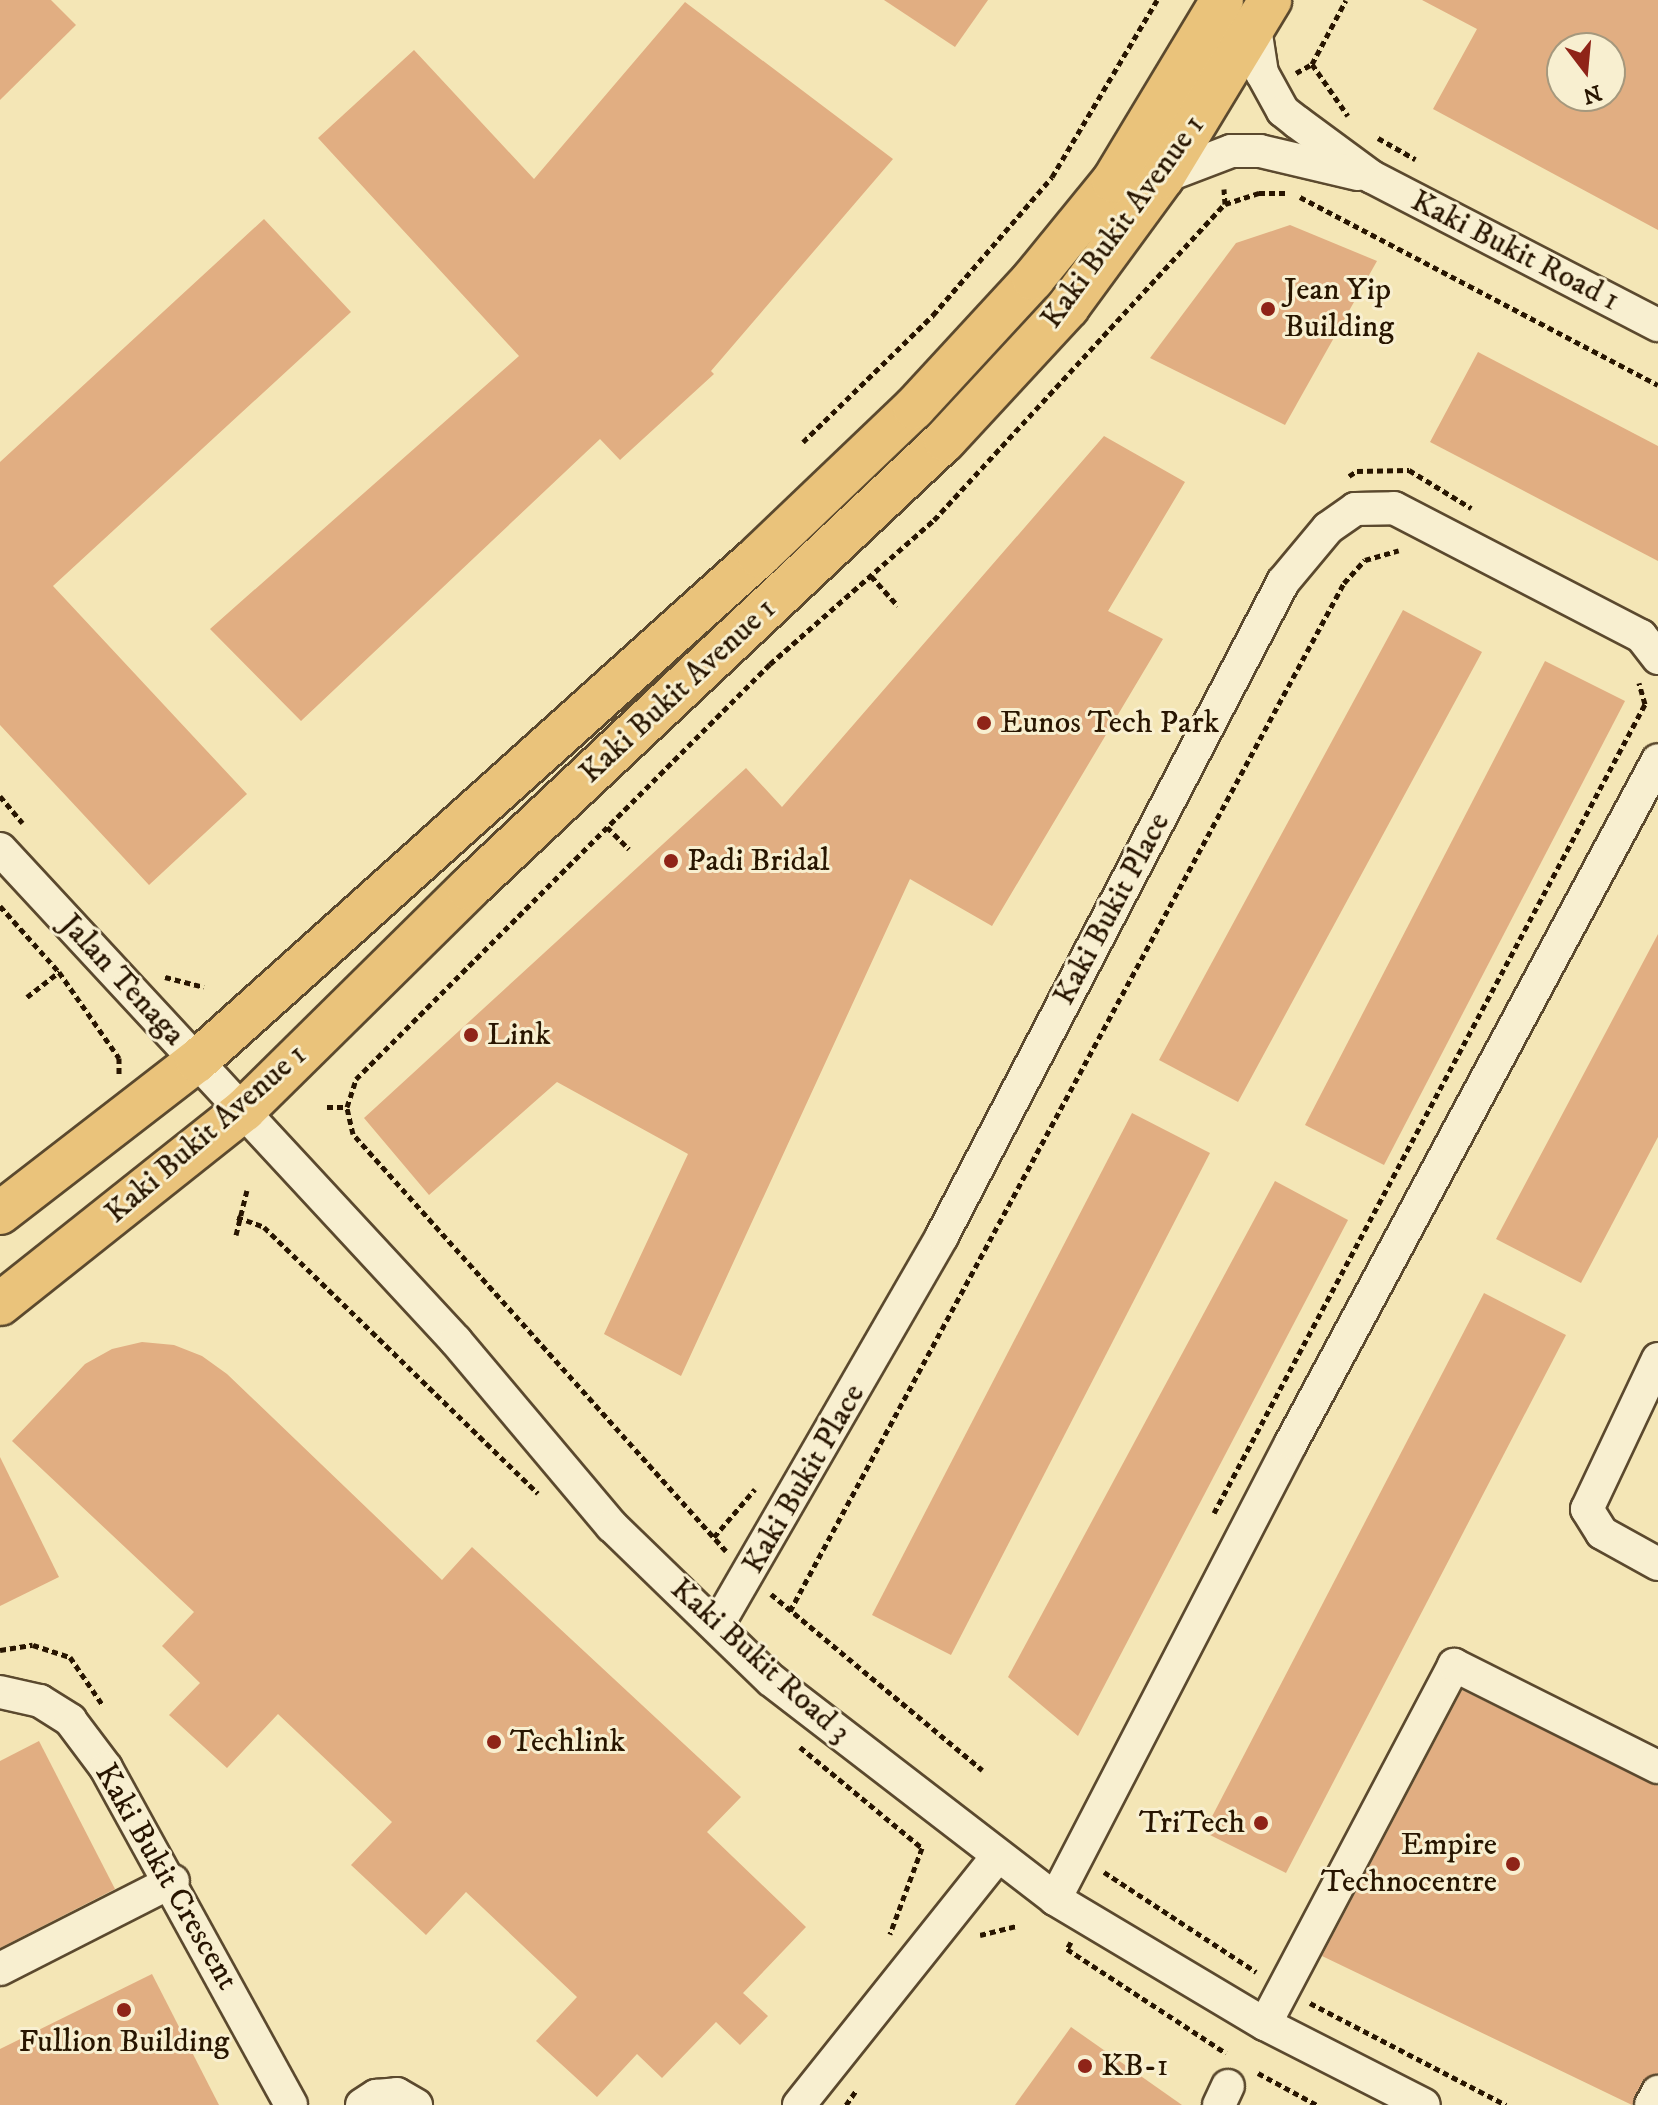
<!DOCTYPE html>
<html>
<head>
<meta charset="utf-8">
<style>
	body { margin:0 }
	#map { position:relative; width:1658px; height:2105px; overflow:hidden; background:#f4e6b6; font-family:"IM FELL DW Pica",serif }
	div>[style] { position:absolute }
	.building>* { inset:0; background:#e1ae82 }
	.path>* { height:5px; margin-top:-2.5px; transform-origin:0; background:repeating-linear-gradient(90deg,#281500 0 6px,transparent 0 10px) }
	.roads { filter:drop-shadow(2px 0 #5b492e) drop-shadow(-2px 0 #5b492e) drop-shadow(0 2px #5b492e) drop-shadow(0 -2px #5b492e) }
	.minor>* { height:32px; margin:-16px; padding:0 16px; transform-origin:16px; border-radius:16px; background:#f8efd0 }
	.major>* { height:42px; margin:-21px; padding:0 21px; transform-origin:21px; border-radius:21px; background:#eac37b }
	.dots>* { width:22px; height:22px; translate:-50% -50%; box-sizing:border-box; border:4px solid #f8efd0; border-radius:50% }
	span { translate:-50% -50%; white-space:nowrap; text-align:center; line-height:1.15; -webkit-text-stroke:6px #f8efd0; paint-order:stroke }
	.street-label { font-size:32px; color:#281500 }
	.poi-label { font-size:32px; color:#281500 }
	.left { translate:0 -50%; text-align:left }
	.right { translate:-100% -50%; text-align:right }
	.north { position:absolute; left:1546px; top:32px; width:80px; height:80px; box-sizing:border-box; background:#f8efd0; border:2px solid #a5987d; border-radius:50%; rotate:164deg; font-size:22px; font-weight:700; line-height:32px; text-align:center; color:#281500 }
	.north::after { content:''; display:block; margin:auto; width:28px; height:36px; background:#8f2418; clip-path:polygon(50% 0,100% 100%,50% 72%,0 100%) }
</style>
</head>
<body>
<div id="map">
	<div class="building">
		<i style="clip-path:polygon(0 0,51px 0,76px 25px,0 100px)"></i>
		<i style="clip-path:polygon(884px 0,988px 0,955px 47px)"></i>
		<i style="clip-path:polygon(evenodd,1422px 0,1658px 0,1658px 230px,1433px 109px,1477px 29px,1422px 0,1562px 48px,1610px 48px,1610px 96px,1562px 96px,1562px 48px)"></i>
		<i style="clip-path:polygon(685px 2px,893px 159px,711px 371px,714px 374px,620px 460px,600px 439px,301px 721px,210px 629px,519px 356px,318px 138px,414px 50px,534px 179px)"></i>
		<i style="clip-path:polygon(264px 219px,351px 312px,53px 586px,247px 794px,149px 885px,0 725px,0 462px)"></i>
		<i style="clip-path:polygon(1290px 225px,1377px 261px,1285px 425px,1150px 358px,1236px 243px)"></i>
		<i style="clip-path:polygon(1478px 352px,1658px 446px,1658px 561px,1430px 442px)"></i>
		<i style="clip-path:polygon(1104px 436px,1185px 482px,1108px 611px,1163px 639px,992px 926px,910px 879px,681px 1376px,604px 1334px,688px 1154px,557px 1082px,429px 1195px,364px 1118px,746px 768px,782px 807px)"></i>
		<i style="clip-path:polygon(1403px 610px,1482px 652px,1238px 1102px,1159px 1060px)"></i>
		<i style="clip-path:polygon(1545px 661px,1625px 701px,1384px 1165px,1305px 1125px)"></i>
		<i style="clip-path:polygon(1658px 934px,1658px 1137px,1581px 1283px,1496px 1239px)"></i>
		<i style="clip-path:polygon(1132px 1113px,1210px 1153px,951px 1655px,872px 1615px)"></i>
		<i style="clip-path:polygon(1275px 1181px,1348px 1220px,1078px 1736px,1008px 1677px)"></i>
		<i style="clip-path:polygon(1484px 1293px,1566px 1335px,1286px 1873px,1204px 1832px)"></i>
		<i style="clip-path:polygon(142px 1342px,174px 1345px,202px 1356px,227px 1374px,442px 1580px,472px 1547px,741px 1797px,707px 1832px,806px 1927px,743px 1993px,768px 2016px,740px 2045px,716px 2022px,662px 2078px,637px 2054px,597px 2097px,536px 2041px,577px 1997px,466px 1892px,426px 1935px,351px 1865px,392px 1822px,278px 1714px,227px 1768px,169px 1715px,200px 1683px,162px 1646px,194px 1612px,12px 1441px,85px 1364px,112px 1349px)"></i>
		<i style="clip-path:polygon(0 1457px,59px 1577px,0 1606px)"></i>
		<i style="clip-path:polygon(1462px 1690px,1658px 1786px,1658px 2073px,1642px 2082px,1632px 2105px,1322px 1956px)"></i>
		<i style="clip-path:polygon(39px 1741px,115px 1889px,0 1948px,0 1761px)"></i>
		<i style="clip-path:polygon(152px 1974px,219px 2105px,0 2105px,0 2049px)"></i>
		<i style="clip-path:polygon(1071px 2027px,1182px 2105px,1015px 2105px)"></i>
	</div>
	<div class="path">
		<i style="left:1312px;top:64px;width:63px;rotate:55.3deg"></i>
		<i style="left:1296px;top:73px;width:18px;rotate:-29deg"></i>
		<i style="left:1312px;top:64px;width:72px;rotate:-62deg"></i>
		<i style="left:1378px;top:138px;width:43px;rotate:29.6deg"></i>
		<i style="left:1300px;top:197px;width:404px;rotate:27.7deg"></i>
		<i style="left:1225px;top:204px;width:36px;rotate:-18deg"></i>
		<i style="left:1259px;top:193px;width:28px"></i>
		<i style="left:803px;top:442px;width:182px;rotate:-44.3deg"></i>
		<i style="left:933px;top:315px;width:182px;rotate:-49.2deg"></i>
		<i style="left:1052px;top:177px;width:206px;rotate:-59.3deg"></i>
		<i style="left:1349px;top:476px;width:9px;rotate:-32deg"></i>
		<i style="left:1357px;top:471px;width:52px;rotate:-1.1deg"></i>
		<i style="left:1409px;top:470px;width:73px;rotate:31.5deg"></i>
		<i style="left:871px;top:576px;width:40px;rotate:48deg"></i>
		<i style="left:0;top:796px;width:35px;rotate:50deg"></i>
		<i style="left:607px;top:827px;width:31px;rotate:45deg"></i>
		<i style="left:0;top:906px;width:89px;rotate:48.2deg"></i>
		<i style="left:59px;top:972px;width:105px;rotate:55.1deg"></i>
		<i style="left:119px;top:1058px;width:18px;rotate:90deg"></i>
		<i style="left:165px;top:977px;width:40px;rotate:14.4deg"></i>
		<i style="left:27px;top:997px;width:41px;rotate:-38deg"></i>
		<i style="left:327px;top:1107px;width:20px"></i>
		<i style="left:237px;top:1217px;width:29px;rotate:20deg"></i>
		<i style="left:264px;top:1227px;width:382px;rotate:44.2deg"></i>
		<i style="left:236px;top:1235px;width:46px;rotate:-76.3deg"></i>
		<i style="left:1214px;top:1513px;width:917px;rotate:-61.95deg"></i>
		<i style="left:1645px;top:704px;width:22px;rotate:-106deg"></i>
		<i style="left:714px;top:1537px;width:63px;rotate:-49.5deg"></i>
		<i style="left:726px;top:1551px;width:559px;rotate:-131.81deg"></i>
		<i style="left:353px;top:1134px;width:28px;rotate:-103deg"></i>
		<i style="left:347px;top:1107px;width:29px;rotate:-72deg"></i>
		<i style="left:356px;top:1079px;width:586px;rotate:-45.07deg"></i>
		<i style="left:770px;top:664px;width:218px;rotate:-41.3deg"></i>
		<i style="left:934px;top:520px;width:430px;rotate:-47.4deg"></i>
		<i style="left:1225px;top:204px;width:15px;rotate:-94deg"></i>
		<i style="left:771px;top:1594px;width:275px;rotate:39.8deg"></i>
		<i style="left:790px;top:1611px;width:1168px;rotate:-61.68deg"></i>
		<i style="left:1344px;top:583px;width:31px;rotate:-48deg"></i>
		<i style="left:1365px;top:560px;width:35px;rotate:-16deg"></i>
		<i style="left:0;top:1650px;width:33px;rotate:-9deg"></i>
		<i style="left:33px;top:1645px;width:39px;rotate:18deg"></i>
		<i style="left:70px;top:1657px;width:57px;rotate:55.8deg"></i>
		<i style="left:800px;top:1747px;width:158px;rotate:39.6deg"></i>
		<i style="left:922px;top:1848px;width:92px;rotate:110.4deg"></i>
		<i style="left:1104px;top:1872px;width:182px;rotate:33.3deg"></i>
		<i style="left:980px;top:1935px;width:38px;rotate:-14deg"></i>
		<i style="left:1071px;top:1942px;width:8px;rotate:120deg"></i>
		<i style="left:1067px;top:1949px;width:190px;rotate:33.2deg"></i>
		<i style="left:1310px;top:2003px;width:221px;rotate:27.5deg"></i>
		<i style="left:1258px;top:2073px;width:67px;rotate:28.5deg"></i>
		<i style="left:846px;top:2105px;width:19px;rotate:-55deg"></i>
	</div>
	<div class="roads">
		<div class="minor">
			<i style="left:1255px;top:28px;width:46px;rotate:81.2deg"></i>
			<i style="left:1262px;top:73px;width:43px;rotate:61.1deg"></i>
			<i style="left:1283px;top:111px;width:18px;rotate:38deg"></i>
			<i style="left:1297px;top:122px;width:93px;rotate:36.3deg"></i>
			<i style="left:1372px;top:177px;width:322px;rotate:27.4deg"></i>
			<i style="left:1163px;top:177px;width:73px;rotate:-20.9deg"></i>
			<i style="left:1231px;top:151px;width:29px"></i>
			<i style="left:1260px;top:151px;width:101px;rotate:13.2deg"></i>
			<i style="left:0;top:849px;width:671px;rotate:47.17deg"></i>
			<i style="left:456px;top:1341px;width:242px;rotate:49.9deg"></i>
			<i style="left:612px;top:1526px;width:221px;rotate:44.1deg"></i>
			<i style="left:771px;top:1680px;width:359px;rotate:37.6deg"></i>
			<i style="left:1055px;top:1899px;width:244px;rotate:30.8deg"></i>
			<i style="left:1265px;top:2024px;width:178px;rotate:27deg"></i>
			<i style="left:1658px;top:1359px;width:166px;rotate:115.3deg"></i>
			<i style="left:1587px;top:1509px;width:28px;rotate:58deg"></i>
			<i style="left:1602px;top:1533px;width:64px;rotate:29deg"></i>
			<i style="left:717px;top:1626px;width:450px;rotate:-60deg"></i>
			<i style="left:942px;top:1236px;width:738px;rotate:-62.46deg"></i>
			<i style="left:1283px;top:582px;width:70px;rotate:-50.2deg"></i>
			<i style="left:1328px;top:528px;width:33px;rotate:-35deg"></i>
			<i style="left:1355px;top:509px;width:39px;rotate:-1deg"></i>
			<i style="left:1394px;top:508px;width:278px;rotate:27.4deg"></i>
			<i style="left:1641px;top:636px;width:28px;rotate:52deg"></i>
			<i style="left:0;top:1692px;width:41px;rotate:12.7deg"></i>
			<i style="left:40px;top:1701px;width:36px;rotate:32deg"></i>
			<i style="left:70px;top:1720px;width:60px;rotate:53.1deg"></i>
			<i style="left:106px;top:1768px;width:384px;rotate:61.2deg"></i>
			<i style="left:1055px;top:1899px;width:513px;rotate:-62.64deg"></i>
			<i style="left:1291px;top:1443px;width:775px;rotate:-61.75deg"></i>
			<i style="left:0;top:1969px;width:194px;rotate:-27deg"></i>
			<i style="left:1265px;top:2024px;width:406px;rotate:-62.2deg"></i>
			<i style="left:1454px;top:1665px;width:228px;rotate:26.6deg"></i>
			<i style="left:362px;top:2105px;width:17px;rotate:-33deg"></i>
			<i style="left:376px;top:2096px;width:21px;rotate:-5deg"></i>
			<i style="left:397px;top:2094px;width:22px;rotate:30deg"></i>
			<i style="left:799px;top:2105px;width:316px;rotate:-51.4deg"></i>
			<i style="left:1219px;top:2105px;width:21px;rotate:-65deg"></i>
			<i style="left:1651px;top:2105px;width:15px;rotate:-62deg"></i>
		</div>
		<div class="major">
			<i style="left:0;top:1213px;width:249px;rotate:-37.7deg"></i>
			<i style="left:197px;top:1061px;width:756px;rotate:-41.94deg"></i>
			<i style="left:759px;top:556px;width:214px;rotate:-43.7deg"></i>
			<i style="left:914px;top:408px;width:176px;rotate:-47.3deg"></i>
			<i style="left:1033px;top:279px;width:127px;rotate:-50.8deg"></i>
			<i style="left:1113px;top:181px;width:211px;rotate:-58.9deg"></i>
			<i style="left:0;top:1304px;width:312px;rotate:-38.5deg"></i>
			<i style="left:244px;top:1110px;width:315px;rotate:-44.6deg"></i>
			<i style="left:468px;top:889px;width:655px;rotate:-43.27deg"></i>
			<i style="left:945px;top:440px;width:181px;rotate:-47.2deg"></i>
			<i style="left:1068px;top:307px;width:161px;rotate:-53.8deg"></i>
			<i style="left:1163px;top:177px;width:207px;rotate:-58.8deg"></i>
		</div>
	</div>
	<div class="dots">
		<i style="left:1268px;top:309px;background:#8f2418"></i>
		<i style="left:984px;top:723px;background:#8f2418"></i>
		<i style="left:671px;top:861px;background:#8f2418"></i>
		<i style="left:471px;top:1035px;background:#8f2418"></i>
		<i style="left:494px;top:1742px;background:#8f2418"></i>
		<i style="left:1261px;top:1823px;background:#8f2418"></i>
		<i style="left:1513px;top:1864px;background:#8f2418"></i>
		<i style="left:124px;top:2010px;background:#8f2418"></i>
		<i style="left:1085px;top:2066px;background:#8f2418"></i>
	</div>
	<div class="street-label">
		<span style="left:1123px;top:222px;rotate:-54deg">Kaki Bukit Avenue 1</span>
		<span style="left:1515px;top:251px;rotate:27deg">Kaki Bukit Road 1</span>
		<span style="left:678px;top:691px;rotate:-43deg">Kaki Bukit Avenue 1</span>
		<span style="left:1112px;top:909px;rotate:-62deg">Kaki Bukit Place</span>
		<span style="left:122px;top:980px;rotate:47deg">Jalan Tenaga</span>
		<span style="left:206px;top:1134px;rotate:-41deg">Kaki Bukit Avenue 1</span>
		<span style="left:804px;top:1479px;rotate:-60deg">Kaki Bukit Place</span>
		<span style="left:760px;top:1661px;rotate:42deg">Kaki Bukit Road 3</span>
		<span style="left:166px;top:1877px;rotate:60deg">Kaki Bukit Crescent</span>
	</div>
	<div class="poi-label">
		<span class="left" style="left:1284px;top:309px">Jean Yip<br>Building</span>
		<span class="left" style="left:1000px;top:723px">Eunos Tech Park</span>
		<span class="left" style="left:687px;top:861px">Padi Bridal</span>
		<span class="left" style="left:487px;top:1035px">Link</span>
		<span class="left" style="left:510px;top:1742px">Techlink</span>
		<span class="right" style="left:1245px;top:1823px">TriTech</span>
		<span class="right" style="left:1497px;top:1864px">Empire<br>Technocentre</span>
		<span style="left:124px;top:2042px">Fullion Building</span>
		<span class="left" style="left:1101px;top:2066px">KB-1</span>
	</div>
	<div class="north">N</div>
</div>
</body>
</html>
